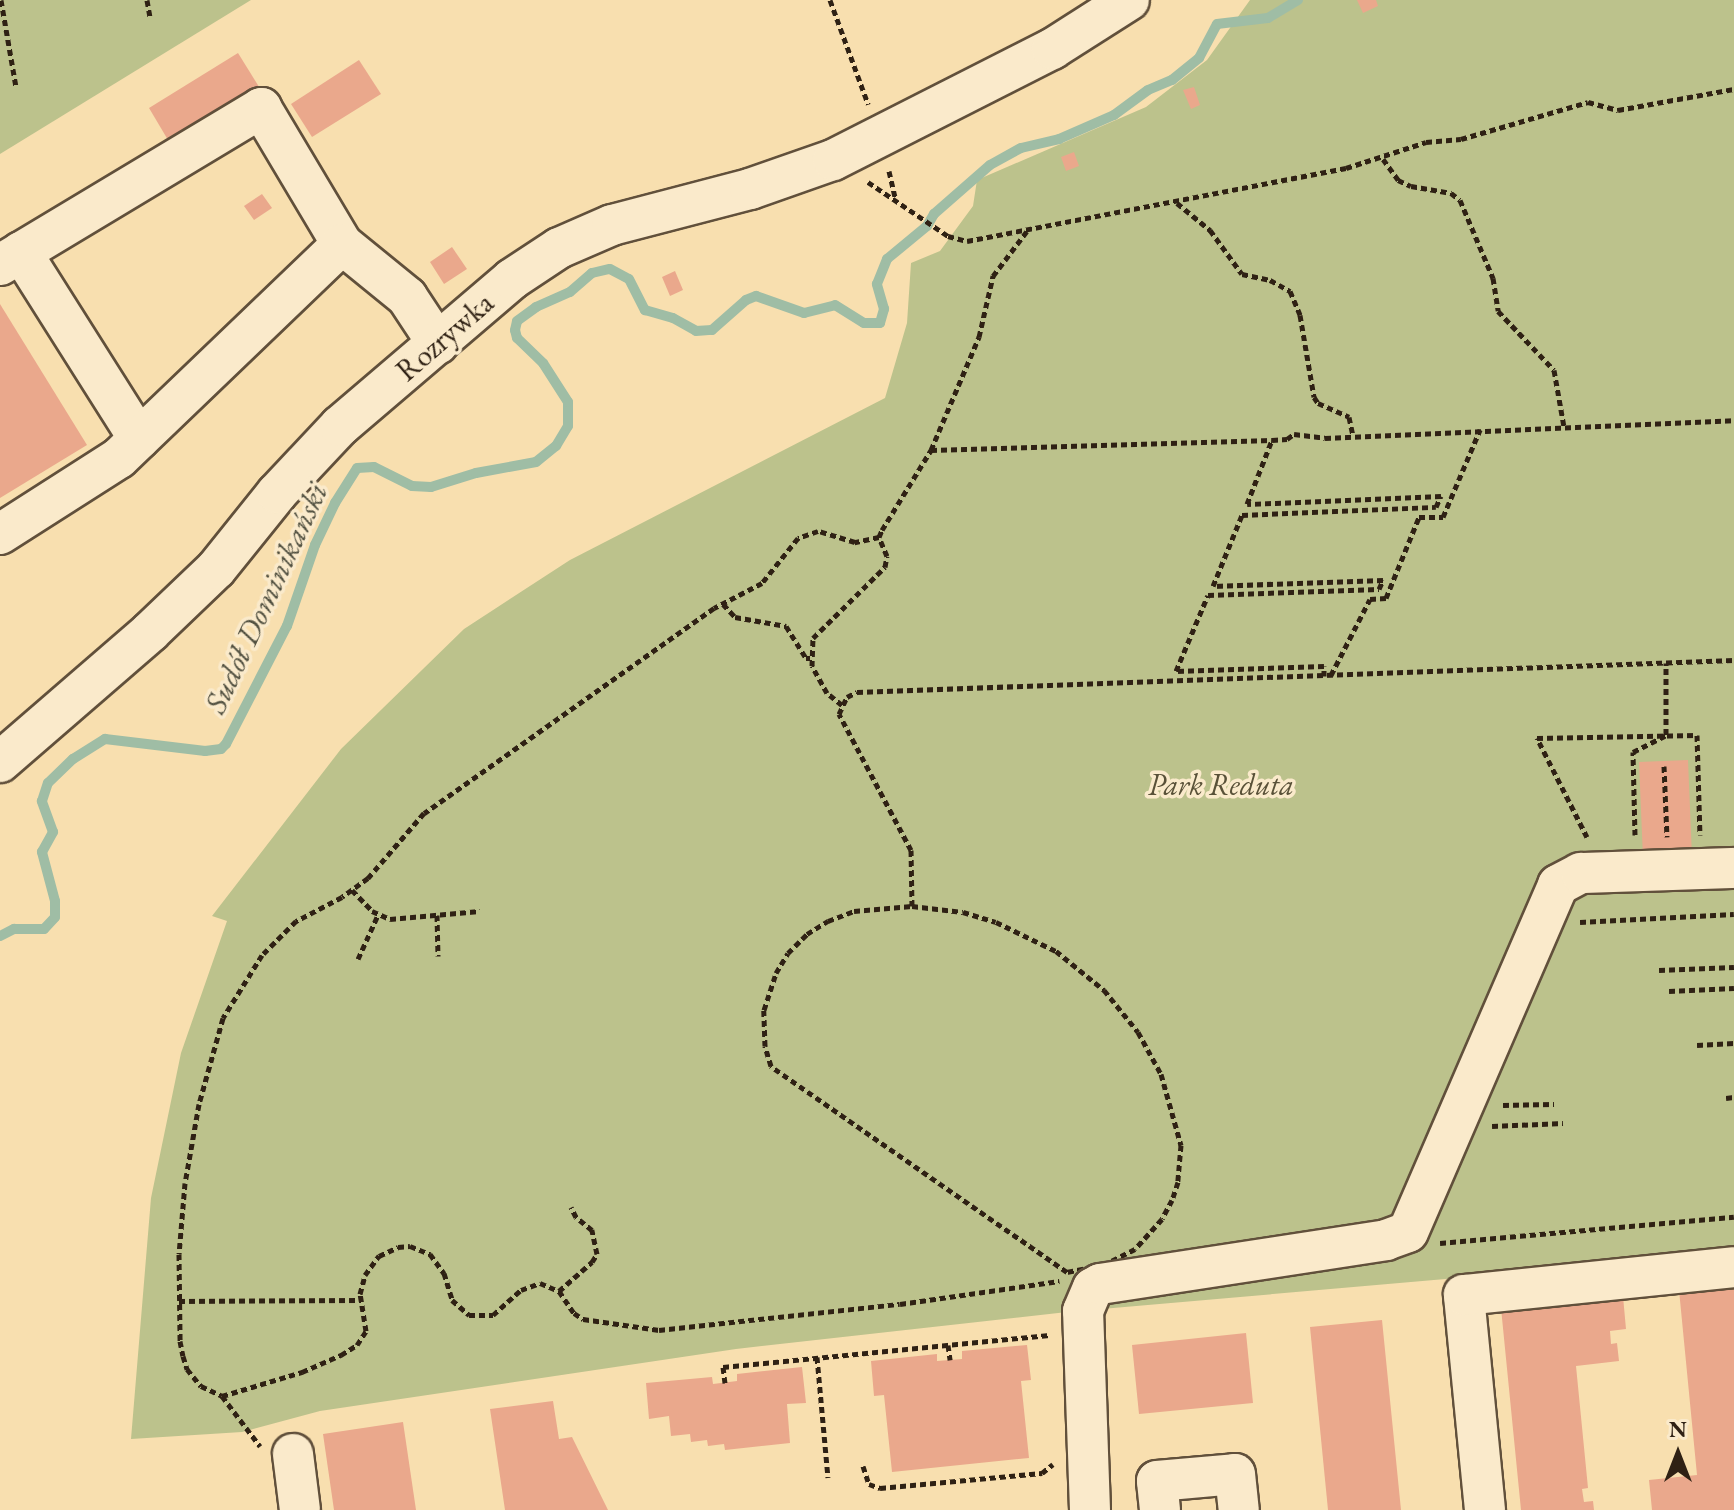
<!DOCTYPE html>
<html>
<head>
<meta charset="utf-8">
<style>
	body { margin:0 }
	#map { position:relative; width:1734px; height:1510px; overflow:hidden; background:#f8dfaf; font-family:"EB Garamond",serif }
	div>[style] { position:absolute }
	.green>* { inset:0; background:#bcc28c }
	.stream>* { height:10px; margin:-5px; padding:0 5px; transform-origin:5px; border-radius:5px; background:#9fbda5 }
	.building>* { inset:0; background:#eaa88c }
	.path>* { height:5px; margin-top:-2.5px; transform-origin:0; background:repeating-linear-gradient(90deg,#2f2114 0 6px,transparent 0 10px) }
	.roads { filter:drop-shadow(2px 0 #61503b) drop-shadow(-2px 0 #61503b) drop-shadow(0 2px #61503b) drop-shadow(0 -2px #61503b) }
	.minor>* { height:40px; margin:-20px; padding:0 20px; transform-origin:20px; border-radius:20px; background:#faeacb }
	span { translate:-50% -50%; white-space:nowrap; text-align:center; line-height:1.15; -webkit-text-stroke:7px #faeacb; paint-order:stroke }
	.street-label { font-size:30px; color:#2f2114 }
	.park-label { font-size:30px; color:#595138; font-style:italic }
	.water-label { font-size:32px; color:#515040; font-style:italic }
	.north { position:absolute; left:1638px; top:1414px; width:80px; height:80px; -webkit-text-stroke:6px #faeacb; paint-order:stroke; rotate:0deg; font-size:22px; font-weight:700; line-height:32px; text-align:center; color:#2f2114 }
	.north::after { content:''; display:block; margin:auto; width:28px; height:36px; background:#2f2114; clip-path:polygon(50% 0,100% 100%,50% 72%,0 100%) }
</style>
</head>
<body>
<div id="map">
	<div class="green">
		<i style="clip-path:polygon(0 0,251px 0,0 154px)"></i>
		<i style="clip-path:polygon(1250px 0,1734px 0,1734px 1254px,1067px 1312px,736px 1349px,320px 1411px,242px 1432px,131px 1439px,151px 1198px,181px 1053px,227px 921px,212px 916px,341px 749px,464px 629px,570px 560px,885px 398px,907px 323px,911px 263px,940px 251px,973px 206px,977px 180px,1146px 107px,1207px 60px)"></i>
	</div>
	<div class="stream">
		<i style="left:0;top:936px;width:16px;rotate:-27deg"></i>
		<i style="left:14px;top:929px;width:30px"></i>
		<i style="left:44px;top:929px;width:16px;rotate:-47deg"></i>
		<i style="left:55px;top:917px;width:16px;rotate:-90deg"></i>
		<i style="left:55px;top:901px;width:51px;rotate:-104.9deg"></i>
		<i style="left:42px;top:852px;width:23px;rotate:-61deg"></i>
		<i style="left:53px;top:832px;width:33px;rotate:-110deg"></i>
		<i style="left:42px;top:801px;width:19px;rotate:-72deg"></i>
		<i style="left:48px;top:783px;width:35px;rotate:-44deg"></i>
		<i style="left:73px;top:759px;width:38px;rotate:-32deg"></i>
		<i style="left:105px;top:739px;width:101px;rotate:6.8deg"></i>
		<i style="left:205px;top:751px;width:16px;rotate:-7deg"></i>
		<i style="left:221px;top:749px;width:7px;rotate:-45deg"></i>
		<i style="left:226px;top:744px;width:133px;rotate:-62.7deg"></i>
		<i style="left:287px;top:626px;width:86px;rotate:-70.9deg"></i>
		<i style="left:315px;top:545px;width:47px;rotate:-64.5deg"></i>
		<i style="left:335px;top:503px;width:41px;rotate:-57.8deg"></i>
		<i style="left:357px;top:468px;width:17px;rotate:-3deg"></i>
		<i style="left:374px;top:467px;width:42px;rotate:26.6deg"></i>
		<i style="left:412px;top:486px;width:19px;rotate:3deg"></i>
		<i style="left:431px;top:487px;width:47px;rotate:-17.3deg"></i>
		<i style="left:476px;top:473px;width:61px;rotate:-10.4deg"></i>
		<i style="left:536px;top:462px;width:26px;rotate:-39deg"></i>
		<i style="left:556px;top:446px;width:23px;rotate:-59deg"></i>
		<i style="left:568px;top:426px;width:24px;rotate:-90deg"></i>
		<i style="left:568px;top:402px;width:46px;rotate:-122.7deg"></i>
		<i style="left:543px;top:363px;width:36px;rotate:-136deg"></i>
		<i style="left:517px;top:338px;width:8px;rotate:-104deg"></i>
		<i style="left:515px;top:330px;width:9px;rotate:-77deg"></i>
		<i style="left:517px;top:321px;width:24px;rotate:-36deg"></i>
		<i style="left:536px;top:307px;width:37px;rotate:-24deg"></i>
		<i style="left:570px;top:292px;width:29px;rotate:-41deg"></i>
		<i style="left:592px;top:273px;width:18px;rotate:-13deg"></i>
		<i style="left:610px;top:269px;width:21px;rotate:28deg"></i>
		<i style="left:629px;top:279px;width:35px;rotate:63deg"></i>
		<i style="left:645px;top:310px;width:29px;rotate:16deg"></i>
		<i style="left:673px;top:318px;width:26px;rotate:29deg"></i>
		<i style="left:696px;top:331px;width:16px;rotate:-4deg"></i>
		<i style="left:712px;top:330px;width:45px;rotate:-41.4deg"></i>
		<i style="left:746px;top:300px;width:11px;rotate:-22deg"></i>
		<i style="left:756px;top:296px;width:51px;rotate:19.5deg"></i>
		<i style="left:804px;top:313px;width:32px;rotate:-14deg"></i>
		<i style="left:835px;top:305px;width:34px;rotate:32deg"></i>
		<i style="left:864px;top:323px;width:16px"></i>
		<i style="left:880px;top:323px;width:15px;rotate:-74deg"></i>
		<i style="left:884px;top:309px;width:26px;rotate:-106deg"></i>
		<i style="left:877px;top:284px;width:27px;rotate:-68deg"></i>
		<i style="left:887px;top:259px;width:52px;rotate:-39.5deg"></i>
		<i style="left:927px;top:226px;width:14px;rotate:-60deg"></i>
		<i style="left:934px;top:214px;width:74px;rotate:-41.2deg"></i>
		<i style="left:990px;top:165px;width:35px;rotate:-29deg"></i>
		<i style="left:1021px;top:148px;width:39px;rotate:-13deg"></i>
		<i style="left:1059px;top:139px;width:60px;rotate:-23.6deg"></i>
		<i style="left:1114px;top:115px;width:42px;rotate:-36.3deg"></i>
		<i style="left:1148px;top:90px;width:26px;rotate:-23deg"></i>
		<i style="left:1172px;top:80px;width:35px;rotate:-39deg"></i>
		<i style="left:1199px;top:58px;width:38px;rotate:-62deg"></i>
		<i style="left:1217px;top:24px;width:51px;rotate:-6.7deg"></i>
		<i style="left:1268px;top:18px;width:35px;rotate:-31deg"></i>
	</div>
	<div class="building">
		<i style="clip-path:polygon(1357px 0,1376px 0,1378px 6px,1363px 13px)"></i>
		<i style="clip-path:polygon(238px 53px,261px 90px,171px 145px,149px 108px)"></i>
		<i style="clip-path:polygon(359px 60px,381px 94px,312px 137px,291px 104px)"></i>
		<i style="clip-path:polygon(1194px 87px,1200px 105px,1191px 109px,1183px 90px)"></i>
		<i style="clip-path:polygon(1074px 152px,1079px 166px,1066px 171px,1061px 157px)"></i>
		<i style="clip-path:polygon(262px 194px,272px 208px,254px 220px,244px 206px)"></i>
		<i style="clip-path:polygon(452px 247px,467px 269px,444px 284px,430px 262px)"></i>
		<i style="clip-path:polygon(675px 271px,683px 290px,670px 296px,662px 277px)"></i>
		<i style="clip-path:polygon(0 304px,87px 445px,0 498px)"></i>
		<i style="clip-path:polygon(1688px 760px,1692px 857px,1643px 858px,1639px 762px)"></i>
		<i style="clip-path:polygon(1734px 1285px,1734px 1510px,1652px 1510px,1649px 1480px,1697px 1475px,1679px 1290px)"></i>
		<i style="clip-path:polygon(1623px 1296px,1626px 1329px,1610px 1331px,1611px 1344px,1617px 1343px,1619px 1361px,1576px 1366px,1588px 1488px,1582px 1489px,1584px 1502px,1593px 1501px,1594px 1510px,1521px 1510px,1501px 1308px)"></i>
		<i style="clip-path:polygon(1382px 1320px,1401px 1510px,1328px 1510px,1310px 1327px)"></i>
		<i style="clip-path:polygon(1246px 1333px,1253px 1403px,1139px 1414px,1132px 1345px)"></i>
		<i style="clip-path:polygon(1027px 1345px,1031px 1380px,1021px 1381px,1029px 1458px,892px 1472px,884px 1395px,874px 1396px,871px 1361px,937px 1354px,937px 1361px,962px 1359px,962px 1351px)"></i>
		<i style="clip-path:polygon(802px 1367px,806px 1403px,787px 1404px,790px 1443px,725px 1450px,724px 1444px,708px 1446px,707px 1440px,691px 1442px,690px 1434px,671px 1436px,669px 1416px,649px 1419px,646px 1383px,712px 1377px,713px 1384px,737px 1381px,737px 1374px)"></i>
		<i style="clip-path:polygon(553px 1401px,559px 1439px,572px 1437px,608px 1510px,505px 1510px,490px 1409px)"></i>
		<i style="clip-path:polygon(403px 1422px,416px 1510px,334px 1510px,323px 1434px)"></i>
	</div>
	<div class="path">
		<i style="left:1px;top:0;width:88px;rotate:80.2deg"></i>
		<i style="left:147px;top:0;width:17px;rotate:80deg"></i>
		<i style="left:830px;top:0;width:111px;rotate:69.9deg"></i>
		<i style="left:1383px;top:159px;width:26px;rotate:54deg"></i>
		<i style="left:1398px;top:180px;width:14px;rotate:25deg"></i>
		<i style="left:1411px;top:186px;width:41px;rotate:9.9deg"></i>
		<i style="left:1451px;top:193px;width:11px;rotate:38deg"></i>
		<i style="left:1460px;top:200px;width:85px;rotate:67.1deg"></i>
		<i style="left:1493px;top:278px;width:33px;rotate:81deg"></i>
		<i style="left:1498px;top:311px;width:81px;rotate:46.5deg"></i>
		<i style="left:1554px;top:370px;width:58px;rotate:80deg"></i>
		<i style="left:889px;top:171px;width:28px;rotate:77deg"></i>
		<i style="left:868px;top:182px;width:97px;rotate:34deg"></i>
		<i style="left:948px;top:236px;width:20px;rotate:15deg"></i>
		<i style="left:967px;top:241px;width:386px;rotate:-10.9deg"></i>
		<i style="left:1346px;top:168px;width:84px;rotate:-18deg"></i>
		<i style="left:1426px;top:142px;width:35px;rotate:-5deg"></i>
		<i style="left:1461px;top:139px;width:132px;rotate:-16.2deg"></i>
		<i style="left:1588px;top:102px;width:31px;rotate:15deg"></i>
		<i style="left:1618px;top:110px;width:118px;rotate:-10.3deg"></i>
		<i style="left:1177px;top:203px;width:43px;rotate:39.3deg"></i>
		<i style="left:1210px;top:230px;width:54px;rotate:54deg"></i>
		<i style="left:1242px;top:274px;width:29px;rotate:12deg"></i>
		<i style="left:1270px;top:280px;width:23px;rotate:29deg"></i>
		<i style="left:1290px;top:291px;width:26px;rotate:67deg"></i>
		<i style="left:1300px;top:315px;width:83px;rotate:80.3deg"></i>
		<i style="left:1314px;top:397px;width:7px;rotate:56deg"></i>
		<i style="left:1318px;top:403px;width:34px;rotate:24deg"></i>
		<i style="left:1349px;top:417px;width:19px;rotate:78deg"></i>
		<i style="left:931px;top:450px;width:341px;rotate:-1.7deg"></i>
		<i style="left:879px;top:537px;width:25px;rotate:168deg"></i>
		<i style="left:855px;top:542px;width:39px;rotate:-163deg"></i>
		<i style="left:818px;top:531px;width:21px;rotate:161deg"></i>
		<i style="left:798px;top:538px;width:58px;rotate:128.7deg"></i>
		<i style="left:762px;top:583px;width:54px;rotate:152.5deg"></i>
		<i style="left:714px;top:608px;width:355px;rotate:144.7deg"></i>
		<i style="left:424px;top:813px;width:86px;rotate:130.7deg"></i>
		<i style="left:368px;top:878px;width:32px;rotate:144deg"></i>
		<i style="left:342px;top:897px;width:52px;rotate:152.4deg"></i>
		<i style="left:296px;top:921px;width:48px;rotate:135deg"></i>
		<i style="left:262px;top:955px;width:74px;rotate:121.8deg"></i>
		<i style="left:223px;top:1018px;width:89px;rotate:105.6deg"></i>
		<i style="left:199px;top:1104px;width:80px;rotate:100deg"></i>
		<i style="left:185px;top:1183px;width:71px;rotate:94.8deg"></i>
		<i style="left:179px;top:1254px;width:87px;rotate:89.3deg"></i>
		<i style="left:180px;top:1341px;width:15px;rotate:79deg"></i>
		<i style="left:183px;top:1356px;width:14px;rotate:73deg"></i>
		<i style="left:187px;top:1369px;width:22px;rotate:51deg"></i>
		<i style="left:201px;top:1386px;width:23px;rotate:25deg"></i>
		<i style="left:222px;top:1396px;width:84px;rotate:-16.7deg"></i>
		<i style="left:302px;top:1372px;width:43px;rotate:-23.6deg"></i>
		<i style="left:341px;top:1355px;width:19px;rotate:-32deg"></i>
		<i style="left:357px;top:1345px;width:17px;rotate:-57deg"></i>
		<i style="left:366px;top:1331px;width:37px;rotate:-99deg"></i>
		<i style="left:360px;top:1294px;width:20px;rotate:-75deg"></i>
		<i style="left:365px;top:1275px;width:24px;rotate:-54deg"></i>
		<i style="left:379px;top:1256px;width:21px;rotate:-25deg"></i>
		<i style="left:398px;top:1247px;width:12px;rotate:-5deg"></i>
		<i style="left:410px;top:1246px;width:22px;rotate:22deg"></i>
		<i style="left:430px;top:1254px;width:24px;rotate:54deg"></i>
		<i style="left:444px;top:1273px;width:28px;rotate:73deg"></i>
		<i style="left:452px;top:1300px;width:23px;rotate:41deg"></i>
		<i style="left:469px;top:1315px;width:24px"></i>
		<i style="left:493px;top:1315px;width:38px;rotate:-42deg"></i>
		<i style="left:521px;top:1290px;width:20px;rotate:-20deg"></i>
		<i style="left:540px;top:1283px;width:21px;rotate:23deg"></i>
		<i style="left:559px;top:1291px;width:27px;rotate:56deg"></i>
		<i style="left:574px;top:1313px;width:11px;rotate:34deg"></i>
		<i style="left:583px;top:1319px;width:77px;rotate:8.2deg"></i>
		<i style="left:659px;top:1330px;width:242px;rotate:-6.2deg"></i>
		<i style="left:900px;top:1304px;width:161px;rotate:-8.2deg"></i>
		<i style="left:723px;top:604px;width:18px;rotate:47deg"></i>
		<i style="left:735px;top:617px;width:52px;rotate:10deg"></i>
		<i style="left:786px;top:626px;width:38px;rotate:58deg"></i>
		<i style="left:806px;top:658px;width:4px"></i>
		<i style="left:1331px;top:675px;width:85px;rotate:-62.8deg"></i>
		<i style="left:1370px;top:599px;width:16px;rotate:-4deg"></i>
		<i style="left:1386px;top:598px;width:87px;rotate:-67.8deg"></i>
		<i style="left:1419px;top:517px;width:24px"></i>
		<i style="left:1443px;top:517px;width:95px;rotate:-67deg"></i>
		<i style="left:1324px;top:676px;width:10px;rotate:-90deg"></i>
		<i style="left:1324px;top:666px;width:148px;rotate:178.1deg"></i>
		<i style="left:1176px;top:671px;width:82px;rotate:-67.2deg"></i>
		<i style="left:1208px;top:595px;width:171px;rotate:-2deg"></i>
		<i style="left:1379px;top:589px;width:10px;rotate:-66deg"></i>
		<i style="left:1383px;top:580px;width:170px;rotate:178deg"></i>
		<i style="left:1213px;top:586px;width:77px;rotate:-67.8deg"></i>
		<i style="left:1242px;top:515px;width:194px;rotate:-2.4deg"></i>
		<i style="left:1436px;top:507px;width:12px;rotate:-66deg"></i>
		<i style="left:1441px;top:496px;width:194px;rotate:177.6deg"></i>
		<i style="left:1247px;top:504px;width:69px;rotate:-68.7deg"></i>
		<i style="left:1272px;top:440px;width:15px;rotate:-4deg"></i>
		<i style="left:1287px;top:439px;width:9px;rotate:-36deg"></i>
		<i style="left:1294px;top:434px;width:31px;rotate:7deg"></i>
		<i style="left:1325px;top:438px;width:409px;rotate:-2.5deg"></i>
		<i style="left:842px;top:705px;width:19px;rotate:-141deg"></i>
		<i style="left:827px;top:693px;width:31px;rotate:-119deg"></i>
		<i style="left:812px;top:666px;width:28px;rotate:-88deg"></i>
		<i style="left:813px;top:638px;width:101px;rotate:-44.6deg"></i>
		<i style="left:885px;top:567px;width:11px;rotate:-80deg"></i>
		<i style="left:887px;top:556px;width:21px;rotate:-113deg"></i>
		<i style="left:879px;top:537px;width:8px;rotate:-67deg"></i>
		<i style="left:882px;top:530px;width:94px;rotate:-58.5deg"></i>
		<i style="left:931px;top:450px;width:123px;rotate:-67deg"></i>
		<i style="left:979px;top:337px;width:63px;rotate:-77.1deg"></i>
		<i style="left:993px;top:276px;width:56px;rotate:-52.9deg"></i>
		<i style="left:1664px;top:766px;width:71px;rotate:87.6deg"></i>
		<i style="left:1635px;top:835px;width:83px;rotate:-91.4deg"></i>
		<i style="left:1633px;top:752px;width:37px;rotate:-27deg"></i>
		<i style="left:1666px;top:735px;width:72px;rotate:-90deg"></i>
		<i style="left:1587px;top:837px;width:111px;rotate:-116.8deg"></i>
		<i style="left:1537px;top:738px;width:160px;rotate:-1.1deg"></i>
		<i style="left:1697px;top:735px;width:100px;rotate:88.3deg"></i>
		<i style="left:352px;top:890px;width:29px;rotate:46deg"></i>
		<i style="left:372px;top:911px;width:20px;rotate:24deg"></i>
		<i style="left:390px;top:919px;width:90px;rotate:-5.1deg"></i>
		<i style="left:912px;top:906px;width:51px;rotate:6.7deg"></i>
		<i style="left:963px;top:912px;width:34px;rotate:17deg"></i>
		<i style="left:996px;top:922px;width:67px;rotate:25.8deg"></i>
		<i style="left:1056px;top:951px;width:62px;rotate:39.1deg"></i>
		<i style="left:1104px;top:990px;width:54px;rotate:51deg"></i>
		<i style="left:1138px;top:1032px;width:48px;rotate:61.3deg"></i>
		<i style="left:1161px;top:1074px;width:74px;rotate:74.3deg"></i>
		<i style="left:1181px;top:1145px;width:37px;rotate:95deg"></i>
		<i style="left:1178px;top:1182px;width:19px;rotate:108deg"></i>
		<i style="left:1172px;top:1200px;width:21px;rotate:118deg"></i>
		<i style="left:1162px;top:1219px;width:40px;rotate:132deg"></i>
		<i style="left:1135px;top:1249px;width:36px;rotate:153deg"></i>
		<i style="left:1103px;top:1265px;width:37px;rotate:169deg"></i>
		<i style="left:1067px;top:1272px;width:361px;rotate:-145.2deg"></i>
		<i style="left:771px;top:1066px;width:21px;rotate:-107deg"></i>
		<i style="left:765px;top:1046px;width:36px;rotate:-92deg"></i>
		<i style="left:764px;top:1010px;width:39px;rotate:-72deg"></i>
		<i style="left:776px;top:973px;width:23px;rotate:-59deg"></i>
		<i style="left:788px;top:953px;width:27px;rotate:-45deg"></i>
		<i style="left:807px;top:934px;width:25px;rotate:-32deg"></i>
		<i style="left:828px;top:921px;width:28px;rotate:-21deg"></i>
		<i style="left:854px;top:911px;width:58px;rotate:-4.9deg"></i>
		<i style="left:912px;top:906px;width:56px;rotate:-91deg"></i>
		<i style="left:911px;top:850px;width:154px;rotate:-117.9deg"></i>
		<i style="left:839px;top:714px;width:19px;rotate:-65deg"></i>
		<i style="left:847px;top:697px;width:11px;rotate:-27deg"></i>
		<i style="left:857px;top:692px;width:878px;rotate:-2.09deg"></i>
		<i style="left:437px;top:915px;width:41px;rotate:88.6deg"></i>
		<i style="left:1580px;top:922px;width:154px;rotate:-3deg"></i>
		<i style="left:358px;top:959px;width:48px;rotate:-65.6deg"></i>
		<i style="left:1659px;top:970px;width:75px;rotate:-2.3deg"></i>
		<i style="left:1669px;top:991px;width:65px;rotate:-2.6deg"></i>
		<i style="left:1697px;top:1045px;width:37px;rotate:-3deg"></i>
		<i style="left:1726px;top:1098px;width:8px;rotate:-7deg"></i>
		<i style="left:1503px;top:1105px;width:51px;rotate:-1.1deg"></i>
		<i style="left:1492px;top:1126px;width:71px;rotate:-2.4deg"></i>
		<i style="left:1440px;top:1243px;width:295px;rotate:-5.1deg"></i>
		<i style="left:559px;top:1291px;width:44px;rotate:-41.3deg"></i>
		<i style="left:592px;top:1262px;width:9px;rotate:-58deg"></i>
		<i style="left:597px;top:1254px;width:25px;rotate:-102deg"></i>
		<i style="left:592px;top:1230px;width:21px;rotate:-141deg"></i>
		<i style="left:576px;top:1217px;width:11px;rotate:-117deg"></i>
		<i style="left:179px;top:1301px;width:182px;rotate:-0.3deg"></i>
		<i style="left:948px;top:1345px;width:15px;rotate:82deg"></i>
		<i style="left:817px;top:1357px;width:121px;rotate:84.8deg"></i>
		<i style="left:725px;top:1383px;width:16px;rotate:-97deg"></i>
		<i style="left:723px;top:1367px;width:328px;rotate:-5.6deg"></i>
		<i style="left:222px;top:1396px;width:63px;rotate:52.8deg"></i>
		<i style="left:863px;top:1466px;width:19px;rotate:72deg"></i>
		<i style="left:869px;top:1484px;width:12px;rotate:20deg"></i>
		<i style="left:880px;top:1488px;width:163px;rotate:-5.3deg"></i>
		<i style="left:1042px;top:1473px;width:14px;rotate:-39deg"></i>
	</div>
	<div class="roads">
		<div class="minor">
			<i style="left:21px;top:252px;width:221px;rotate:57.7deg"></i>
			<i style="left:0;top:265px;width:305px;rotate:-31deg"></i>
			<i style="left:261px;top:108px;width:158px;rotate:59.2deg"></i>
			<i style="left:342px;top:244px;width:84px;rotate:39.2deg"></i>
			<i style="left:407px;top:297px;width:56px;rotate:56.6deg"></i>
			<i style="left:0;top:534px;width:141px;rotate:-32.6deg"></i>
			<i style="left:119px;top:458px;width:309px;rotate:-43.8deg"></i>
			<i style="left:0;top:762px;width:198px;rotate:-40.9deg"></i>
			<i style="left:150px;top:632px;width:91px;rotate:-43.7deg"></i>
			<i style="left:216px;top:569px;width:97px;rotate:-51.2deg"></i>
			<i style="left:277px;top:493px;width:92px;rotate:-46.8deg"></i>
			<i style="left:340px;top:426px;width:226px;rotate:-40.5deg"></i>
			<i style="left:512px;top:279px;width:56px;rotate:-33.4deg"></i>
			<i style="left:559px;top:248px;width:58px;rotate:-23.5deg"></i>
			<i style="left:612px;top:225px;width:143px;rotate:-14.6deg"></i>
			<i style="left:750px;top:189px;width:88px;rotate:-19.3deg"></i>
			<i style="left:833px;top:160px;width:246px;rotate:-26.9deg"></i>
			<i style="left:1052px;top:49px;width:91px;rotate:-32.5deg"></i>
			<i style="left:293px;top:1454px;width:56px;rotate:82.9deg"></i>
			<i style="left:1090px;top:1510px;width:199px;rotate:-92deg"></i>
			<i style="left:1083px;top:1311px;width:25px;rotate:-67deg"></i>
			<i style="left:1093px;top:1288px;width:8px;rotate:-30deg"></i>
			<i style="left:1100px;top:1284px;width:289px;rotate:-8.7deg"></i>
			<i style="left:1386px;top:1240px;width:23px;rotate:-20deg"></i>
			<i style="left:1408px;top:1232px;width:378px;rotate:-66.6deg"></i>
			<i style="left:1558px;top:885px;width:26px;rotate:-28deg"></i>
			<i style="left:1581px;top:873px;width:153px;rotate:-1.9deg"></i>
			<i style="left:1160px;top:1510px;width:29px;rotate:-96deg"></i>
			<i style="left:1157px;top:1481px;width:78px;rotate:-5.1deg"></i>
			<i style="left:1235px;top:1474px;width:36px;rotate:84deg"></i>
			<i style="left:1485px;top:1510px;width:216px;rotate:-95.6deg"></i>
			<i style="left:1464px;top:1295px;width:271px;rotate:-5.9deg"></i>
		</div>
	</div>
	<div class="street-label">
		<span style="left:445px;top:337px;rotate:-41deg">Rozrywka</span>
	</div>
	<div class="park-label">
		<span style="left:1221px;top:785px">Park Reduta</span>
	</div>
	<div class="water-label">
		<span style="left:266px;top:598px;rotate:-65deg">Sudół Dominikański</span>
	</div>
	<div class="north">N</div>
</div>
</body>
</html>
